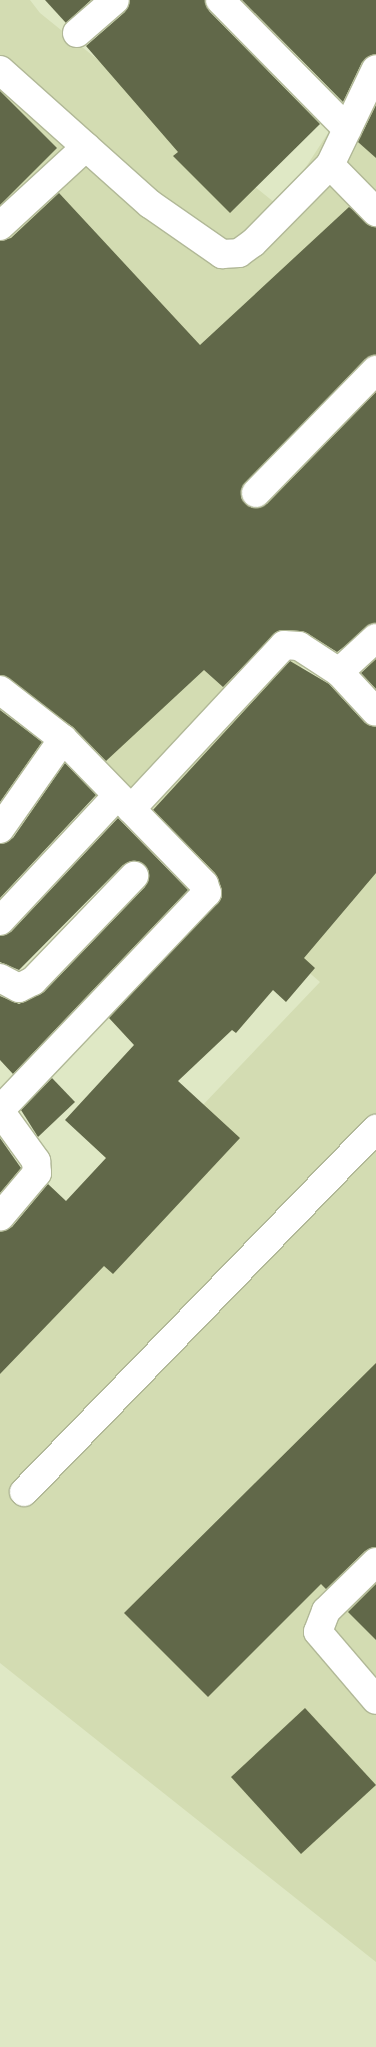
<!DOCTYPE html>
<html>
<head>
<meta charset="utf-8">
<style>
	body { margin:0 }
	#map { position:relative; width:376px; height:2047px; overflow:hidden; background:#dfe8c5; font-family:"Exo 2",sans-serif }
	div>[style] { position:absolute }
	.built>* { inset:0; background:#d3dcb2 }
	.building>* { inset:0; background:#616849 }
	.roads { filter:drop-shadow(1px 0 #b1b897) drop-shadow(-1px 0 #b1b897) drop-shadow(0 1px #b1b897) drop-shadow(0 -1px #b1b897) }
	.minor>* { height:28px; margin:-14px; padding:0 14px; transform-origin:14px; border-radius:14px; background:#fff }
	span { translate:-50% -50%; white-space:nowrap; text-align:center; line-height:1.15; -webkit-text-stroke:4.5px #dfe8c5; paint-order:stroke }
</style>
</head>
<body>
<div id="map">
	<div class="built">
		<i style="clip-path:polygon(0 0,30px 0,40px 13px,280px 207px,341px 113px,376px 149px,376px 418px,331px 621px,256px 739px,376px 849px,376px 1962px,0 1663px,0 1318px,320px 982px,0 704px)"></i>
	</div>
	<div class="building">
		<i style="clip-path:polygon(45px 0,91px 0,66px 23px)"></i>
		<i style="clip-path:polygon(130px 0,205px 0,209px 11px,320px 124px,230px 213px,173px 156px,178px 152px,86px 46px,125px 12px)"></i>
		<i style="clip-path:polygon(242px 0,376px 0,376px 54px,362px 62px,343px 102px)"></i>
		<i style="clip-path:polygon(0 91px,57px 148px,0 205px)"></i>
		<i style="clip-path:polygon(376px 105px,376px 158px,358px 142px)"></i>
		<i style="clip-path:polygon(59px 193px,200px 345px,349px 207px,376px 227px,376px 355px,365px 359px,241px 490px,241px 498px,252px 508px,267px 504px,376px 392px,376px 623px,337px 652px,307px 633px,278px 631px,223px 687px,204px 670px,106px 761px,73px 727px,0 675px,0 241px,11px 238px)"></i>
		<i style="clip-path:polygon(376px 659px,376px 689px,361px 673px)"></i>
		<i style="clip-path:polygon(290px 661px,329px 684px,365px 723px,376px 727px,376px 873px,304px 958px,315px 968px,286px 1002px,273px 990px,236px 1033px,232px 1030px,178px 1081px,240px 1138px,113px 1274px,104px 1266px,0 1374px,0 1232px,12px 1227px,48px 1184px,66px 1201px,106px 1158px,65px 1120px,134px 1045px,109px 1018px,222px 897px,215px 873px,153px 810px)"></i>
		<i style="clip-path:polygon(0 710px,42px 742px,0 802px)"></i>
		<i style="clip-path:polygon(65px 763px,96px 795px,0 898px,0 844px,13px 838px)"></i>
		<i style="clip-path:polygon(118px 818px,188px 890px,13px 1074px,0 1060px,0 996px,19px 1004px,44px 992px,145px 887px,149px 871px,137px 861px,123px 865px,19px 970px,0 962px,0 936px,11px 932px)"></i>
		<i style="clip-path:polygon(52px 1078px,75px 1102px,38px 1137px,21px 1110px)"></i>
		<i style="clip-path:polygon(0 1138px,21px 1168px,0 1193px)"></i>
		<i style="clip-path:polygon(376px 1363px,376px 1547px,365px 1551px,326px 1589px,321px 1584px,208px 1697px,124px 1613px)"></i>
		<i style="clip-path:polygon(376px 1584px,376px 1640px,348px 1612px)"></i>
		<i style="clip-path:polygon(305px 1708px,376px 1785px,301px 1854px,231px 1777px)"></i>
	</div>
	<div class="roads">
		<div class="minor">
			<i style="left:220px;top:0;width:181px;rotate:45.4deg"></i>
			<i style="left:77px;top:33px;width:50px;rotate:-41deg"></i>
			<i style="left:0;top:70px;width:201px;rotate:41.8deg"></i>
			<i style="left:150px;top:204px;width:88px;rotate:34.8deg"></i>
			<i style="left:222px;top:254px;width:17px;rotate:-3deg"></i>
			<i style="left:239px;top:253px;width:17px;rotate:-36deg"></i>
			<i style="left:253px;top:243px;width:110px;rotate:-45.4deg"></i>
			<i style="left:330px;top:165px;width:106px;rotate:-64.4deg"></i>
			<i style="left:330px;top:165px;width:66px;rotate:45.6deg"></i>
			<i style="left:0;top:226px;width:117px;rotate:-42.6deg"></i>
			<i style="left:256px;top:493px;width:172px;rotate:-45.7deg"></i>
			<i style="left:339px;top:672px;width:50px;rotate:-42.6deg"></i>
			<i style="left:0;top:690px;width:80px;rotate:37.9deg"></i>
			<i style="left:63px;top:739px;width:98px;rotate:45.8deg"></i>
			<i style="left:131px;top:809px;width:224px;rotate:-47deg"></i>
			<i style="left:284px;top:645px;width:15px;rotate:4deg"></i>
			<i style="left:299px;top:646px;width:48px;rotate:33deg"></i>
			<i style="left:339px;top:672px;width:54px;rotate:47.2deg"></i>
			<i style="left:0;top:829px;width:110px;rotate:-55deg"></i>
			<i style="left:0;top:921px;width:171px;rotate:-46.9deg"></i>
			<i style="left:0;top:978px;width:21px;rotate:28deg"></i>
			<i style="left:19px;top:988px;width:16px;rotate:-27deg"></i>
			<i style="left:33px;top:981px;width:146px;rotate:-46.1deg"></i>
			<i style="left:0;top:1110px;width:300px;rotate:-46.4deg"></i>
			<i style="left:207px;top:893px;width:9px;rotate:-108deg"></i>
			<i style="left:204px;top:884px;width:105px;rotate:-134.2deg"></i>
			<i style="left:0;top:1111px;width:62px;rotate:54.2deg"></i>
			<i style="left:36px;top:1161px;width:12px;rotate:85deg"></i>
			<i style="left:37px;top:1173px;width:57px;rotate:130.1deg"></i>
			<i style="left:24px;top:1492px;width:506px;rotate:-45.88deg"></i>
			<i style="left:376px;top:1562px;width:70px;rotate:135.6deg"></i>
			<i style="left:326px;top:1611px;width:22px;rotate:111deg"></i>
			<i style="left:318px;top:1632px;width:89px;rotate:49.5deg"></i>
		</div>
	</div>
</div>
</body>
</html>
